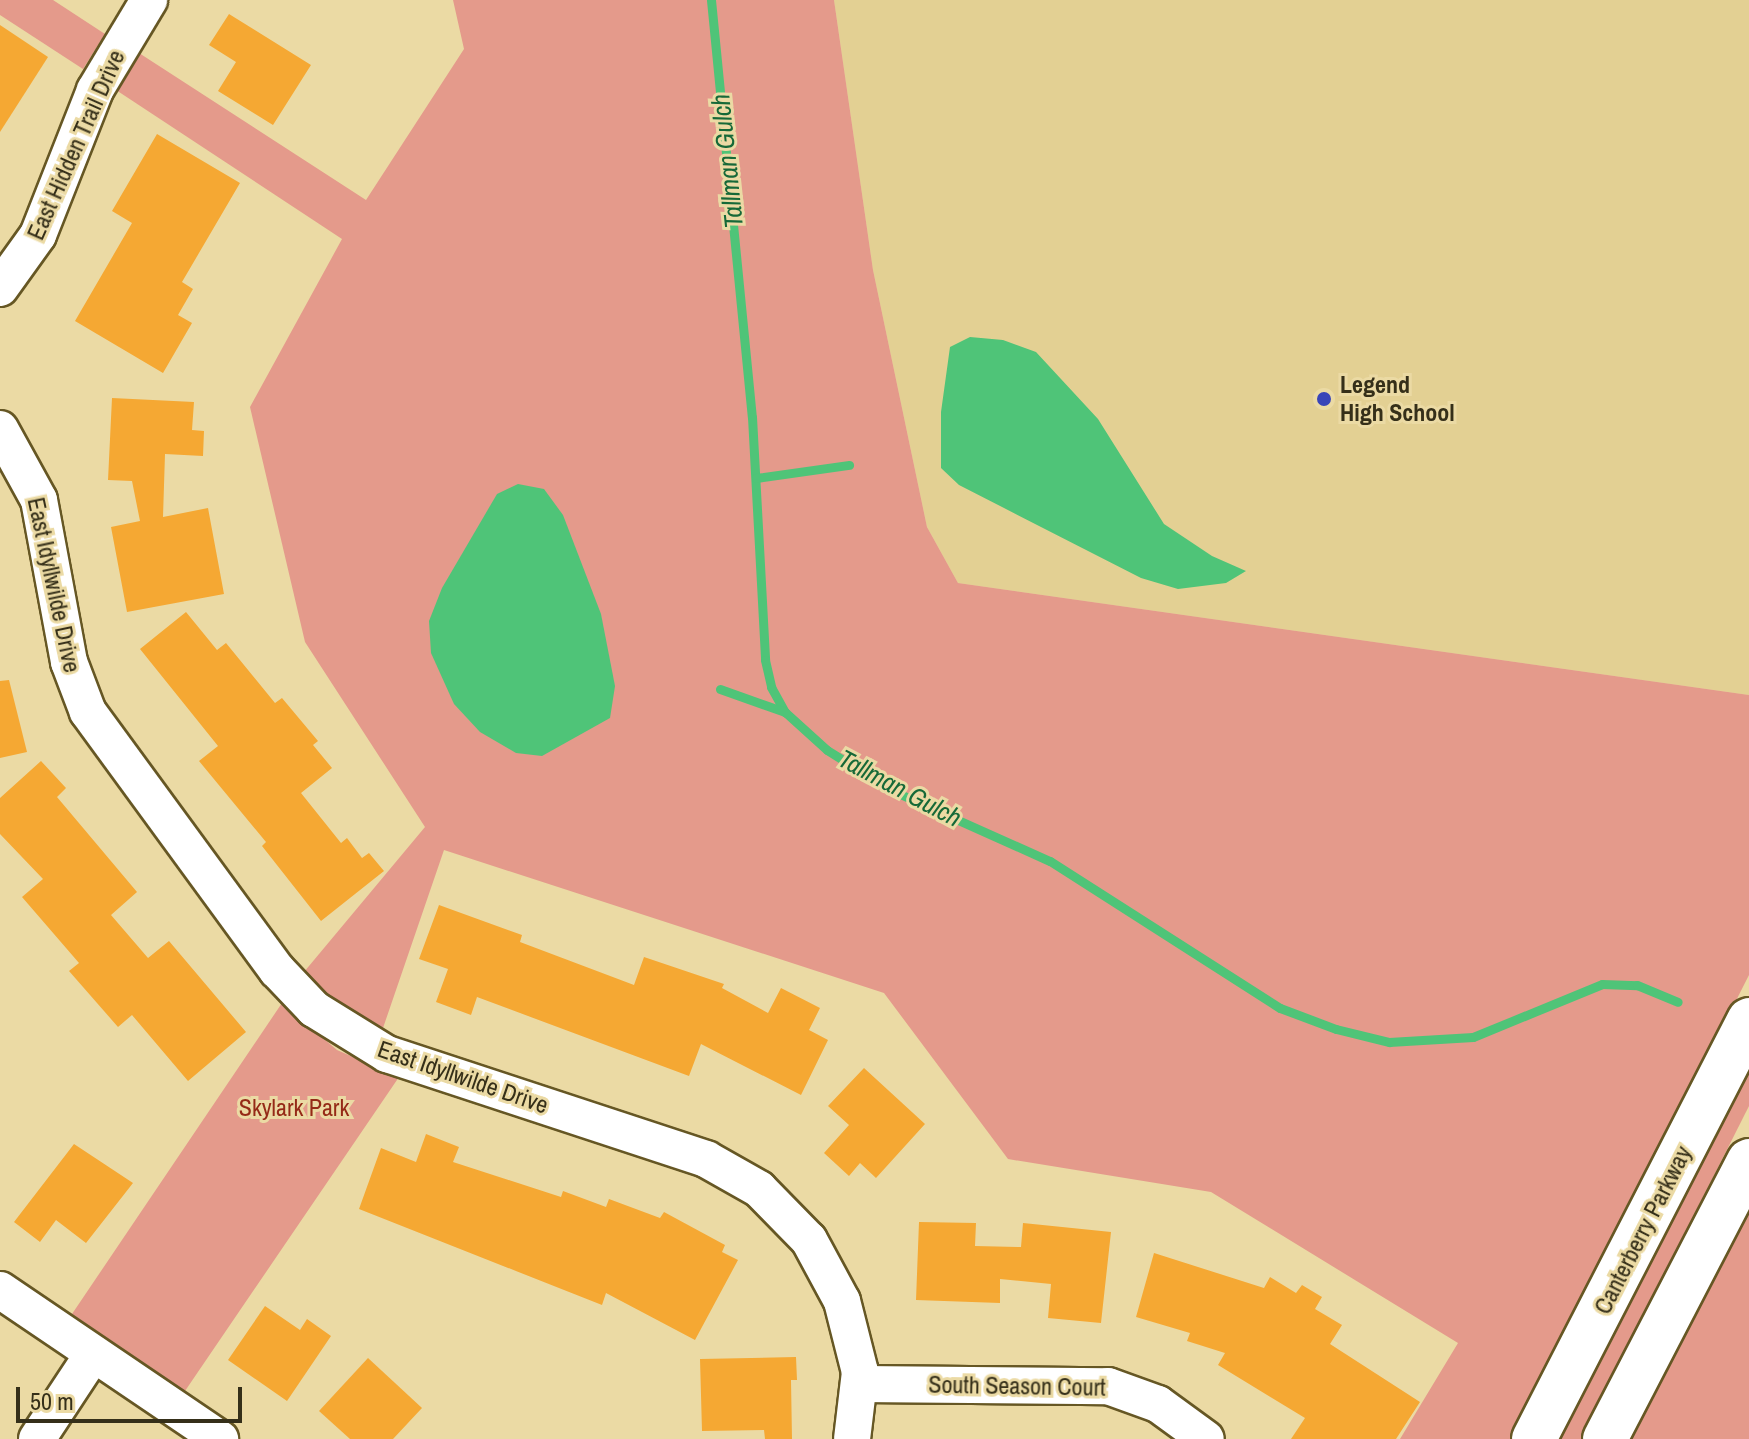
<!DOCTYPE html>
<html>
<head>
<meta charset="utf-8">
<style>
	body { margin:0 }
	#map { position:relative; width:1749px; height:1439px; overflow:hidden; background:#ebdaa4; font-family:"Archivo Narrow",sans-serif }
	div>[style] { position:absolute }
	.built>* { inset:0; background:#e3d093 }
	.green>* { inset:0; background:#e49a8b }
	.water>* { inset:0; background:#4fc478 }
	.stream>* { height:9px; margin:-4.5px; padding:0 4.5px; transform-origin:4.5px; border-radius:4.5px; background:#4fc478 }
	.building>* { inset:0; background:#f5a833 }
	.roads { filter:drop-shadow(2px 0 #665724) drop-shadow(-2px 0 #665724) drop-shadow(0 2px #665724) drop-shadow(0 -2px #665724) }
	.street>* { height:36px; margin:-18px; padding:0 18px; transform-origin:18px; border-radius:18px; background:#fff }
	.secondary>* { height:44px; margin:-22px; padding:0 22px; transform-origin:22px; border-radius:22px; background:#fff }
	.dots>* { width:22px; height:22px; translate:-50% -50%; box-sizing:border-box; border:4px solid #ebdaa4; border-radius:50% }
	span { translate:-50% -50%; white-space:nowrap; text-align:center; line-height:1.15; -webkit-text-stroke:6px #ebdaa4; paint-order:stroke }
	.street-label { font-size:24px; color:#352f19 }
	.poi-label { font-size:24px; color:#352f19; font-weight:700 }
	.left { translate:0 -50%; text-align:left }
	.park-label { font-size:24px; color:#952a17 }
	.water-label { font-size:26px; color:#166938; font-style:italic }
	.scale { position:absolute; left:16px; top:1387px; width:226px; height:36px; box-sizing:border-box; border:4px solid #352f19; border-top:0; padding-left:10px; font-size:24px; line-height:28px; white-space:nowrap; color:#352f19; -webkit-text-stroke:6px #ebdaa4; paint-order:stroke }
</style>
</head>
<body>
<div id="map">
	<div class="built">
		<i style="clip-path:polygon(834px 0,1749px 0,1749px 695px,958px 583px,927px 527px,873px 270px)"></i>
	</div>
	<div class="green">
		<i style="clip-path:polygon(0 0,53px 0,105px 34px,83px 69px,0 15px)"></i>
		<i style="clip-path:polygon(453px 0,834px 0,873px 270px,927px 527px,958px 583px,1749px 695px,1749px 975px,1514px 1439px,1400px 1439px,1458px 1343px,1211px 1192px,1008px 1159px,884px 993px,444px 850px,383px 1028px,324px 993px,304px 972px,425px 827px,305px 642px,250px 407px,342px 239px,116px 90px,139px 53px,366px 200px,464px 49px)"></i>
		<i style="clip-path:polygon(282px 1003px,337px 1050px,399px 1077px,185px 1391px,72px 1314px)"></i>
		<i style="clip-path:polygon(1749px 1044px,1749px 1106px,1581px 1439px,1545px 1439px)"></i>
		<i style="clip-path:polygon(1749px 1184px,1749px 1439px,1625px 1439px)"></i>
	</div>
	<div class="water">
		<i style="clip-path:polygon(970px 337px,1003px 340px,1036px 352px,1098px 419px,1164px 524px,1212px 556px,1246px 571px,1226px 583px,1178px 589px,1141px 578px,959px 485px,941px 468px,941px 412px,950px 347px)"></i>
		<i style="clip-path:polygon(518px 484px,544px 489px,563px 515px,601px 614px,615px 686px,610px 718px,542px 756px,516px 753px,480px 732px,454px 704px,431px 653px,429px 621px,442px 588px,497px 494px)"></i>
	</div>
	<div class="stream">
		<i style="left:711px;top:0;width:419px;rotate:84.4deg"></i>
		<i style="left:752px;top:417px;width:243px;rotate:86.9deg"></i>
		<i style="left:765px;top:660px;width:28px;rotate:77deg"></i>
		<i style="left:771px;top:687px;width:29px;rotate:61deg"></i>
		<i style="left:785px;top:712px;width:57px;rotate:42.1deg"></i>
		<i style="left:827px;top:750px;width:75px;rotate:32deg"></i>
		<i style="left:891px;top:790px;width:174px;rotate:24.1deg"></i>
		<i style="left:1050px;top:861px;width:273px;rotate:32.6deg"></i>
		<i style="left:1280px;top:1008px;width:60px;rotate:20.6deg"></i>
		<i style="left:1336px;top:1029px;width:55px;rotate:13.8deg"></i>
		<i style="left:1389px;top:1042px;width:84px;rotate:-3.4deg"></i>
		<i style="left:1473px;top:1037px;width:139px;rotate:-22.3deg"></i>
		<i style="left:1602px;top:984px;width:35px;rotate:2deg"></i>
		<i style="left:1637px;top:985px;width:44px;rotate:22.5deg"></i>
		<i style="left:756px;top:478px;width:94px;rotate:-8deg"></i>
		<i style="left:720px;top:689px;width:69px;rotate:19.5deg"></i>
	</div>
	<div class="building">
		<i style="clip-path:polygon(229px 14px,311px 65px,273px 125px,218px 91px,236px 62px,209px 45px)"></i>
		<i style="clip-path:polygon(0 25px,48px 57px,0 132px)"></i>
		<i style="clip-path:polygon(157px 134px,240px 183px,182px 282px,193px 289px,178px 315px,192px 323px,163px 373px,75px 321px,132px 223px,112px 211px)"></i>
		<i style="clip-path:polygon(112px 398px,194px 402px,192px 430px,204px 431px,203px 456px,165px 454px,163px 517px,208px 508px,224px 594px,127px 612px,111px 527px,140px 521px,132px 481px,108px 480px)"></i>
		<i style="clip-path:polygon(186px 612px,217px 650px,226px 643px,275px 703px,282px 698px,318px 741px,313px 745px,332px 768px,301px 793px,341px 843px,347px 838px,362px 858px,369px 853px,384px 871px,321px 921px,262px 846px,266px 842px,199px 761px,218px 746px,140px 649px)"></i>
		<i style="clip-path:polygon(9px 680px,27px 752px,0 758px,0 681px)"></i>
		<i style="clip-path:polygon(41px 761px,66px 788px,57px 797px,137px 892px,111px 915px,148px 958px,169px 941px,246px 1032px,188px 1081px,132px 1015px,118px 1027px,69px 971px,79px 963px,22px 897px,43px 879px,0 834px,0 798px)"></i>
		<i style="clip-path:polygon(439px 905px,522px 935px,520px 942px,634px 985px,644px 957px,724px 984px,722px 988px,768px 1013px,781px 988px,820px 1008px,809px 1030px,828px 1040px,801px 1095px,701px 1044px,689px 1076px,477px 997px,471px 1015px,436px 1002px,448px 969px,419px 959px)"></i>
		<i style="clip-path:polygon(864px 1068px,925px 1124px,876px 1178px,860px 1163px,849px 1176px,824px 1153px,849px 1125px,828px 1106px)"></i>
		<i style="clip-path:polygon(426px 1134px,459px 1147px,453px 1162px,561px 1197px,563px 1191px,606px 1207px,609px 1199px,660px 1218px,664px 1212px,725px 1245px,722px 1252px,738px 1260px,695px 1340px,606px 1293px,602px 1305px,359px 1209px,381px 1148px,416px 1162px)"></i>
		<i style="clip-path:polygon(74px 1144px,133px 1183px,86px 1243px,56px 1220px,40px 1242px,14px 1222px)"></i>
		<i style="clip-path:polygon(919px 1222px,976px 1223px,975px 1246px,1021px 1247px,1023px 1223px,1111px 1232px,1101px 1323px,1048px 1318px,1051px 1284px,1000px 1279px,1000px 1303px,916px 1300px)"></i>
		<i style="clip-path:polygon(1154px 1253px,1264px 1288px,1270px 1277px,1296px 1293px,1302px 1285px,1322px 1297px,1315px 1309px,1342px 1325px,1330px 1344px,1420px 1402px,1396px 1439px,1291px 1439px,1305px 1418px,1218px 1365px,1225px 1353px,1187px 1341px,1190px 1333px,1136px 1317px)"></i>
		<i style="clip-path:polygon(265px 1306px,300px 1330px,307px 1319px,331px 1336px,287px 1401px,228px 1360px)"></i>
		<i style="clip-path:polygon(796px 1357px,797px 1380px,791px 1380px,792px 1439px,765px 1439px,764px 1430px,702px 1431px,700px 1359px)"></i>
		<i style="clip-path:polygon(368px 1358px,422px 1408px,393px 1439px,350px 1439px,319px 1411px)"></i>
	</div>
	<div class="roads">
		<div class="street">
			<i style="left:0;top:288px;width:65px;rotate:-54.4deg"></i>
			<i style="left:38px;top:235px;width:156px;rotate:-68.5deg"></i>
			<i style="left:95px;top:90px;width:105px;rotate:-59deg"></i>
			<i style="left:0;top:429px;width:81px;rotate:61.2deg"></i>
			<i style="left:39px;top:500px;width:165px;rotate:79.5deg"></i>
			<i style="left:69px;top:662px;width:53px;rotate:69.2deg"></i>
			<i style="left:88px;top:712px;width:320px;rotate:53.8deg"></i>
			<i style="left:277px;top:970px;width:54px;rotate:46.5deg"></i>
			<i style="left:314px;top:1009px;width:86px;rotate:31.7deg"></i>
			<i style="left:387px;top:1054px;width:336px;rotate:18.2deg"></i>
			<i style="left:706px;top:1159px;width:61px;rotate:29.5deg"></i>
			<i style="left:759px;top:1189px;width:71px;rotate:45.6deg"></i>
			<i style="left:809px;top:1240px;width:69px;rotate:61.6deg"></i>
			<i style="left:842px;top:1301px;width:73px;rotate:75.8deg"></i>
			<i style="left:860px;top:1372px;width:67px;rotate:96.8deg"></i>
			<i style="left:0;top:1290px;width:266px;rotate:34.1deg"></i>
			<i style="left:861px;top:1384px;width:247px;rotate:0.5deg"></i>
			<i style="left:1108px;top:1386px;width:53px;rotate:19.8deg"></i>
			<i style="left:1158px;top:1404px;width:59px;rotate:36.1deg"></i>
			<i style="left:37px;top:1439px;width:102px;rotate:-56.6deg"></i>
		</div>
		<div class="secondary">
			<i style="left:1534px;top:1439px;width:471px;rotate:-62.8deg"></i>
			<i style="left:1605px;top:1439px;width:313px;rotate:-62.6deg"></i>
		</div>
	</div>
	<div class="dots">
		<i style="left:1324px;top:399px;background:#3945b8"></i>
	</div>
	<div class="street-label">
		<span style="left:76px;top:145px;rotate:-66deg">East Hidden Trail Drive</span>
		<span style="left:54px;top:585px;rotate:78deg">East Idyllwilde Drive</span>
		<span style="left:463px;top:1077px;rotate:19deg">East Idyllwilde Drive</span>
		<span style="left:1643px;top:1230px;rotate:-63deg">Canterberry Parkway</span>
		<span style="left:1017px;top:1386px;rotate:1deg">South Season Court</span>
	</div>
	<div class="poi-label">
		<span class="left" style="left:1340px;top:399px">Legend<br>High School</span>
	</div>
	<div class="park-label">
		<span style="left:294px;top:1108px">Skylark Park</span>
	</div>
	<div class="water-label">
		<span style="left:727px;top:161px;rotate:-96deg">Tallman Gulch</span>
		<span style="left:900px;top:788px;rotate:28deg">Tallman Gulch</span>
	</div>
	<div class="scale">50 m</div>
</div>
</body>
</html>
